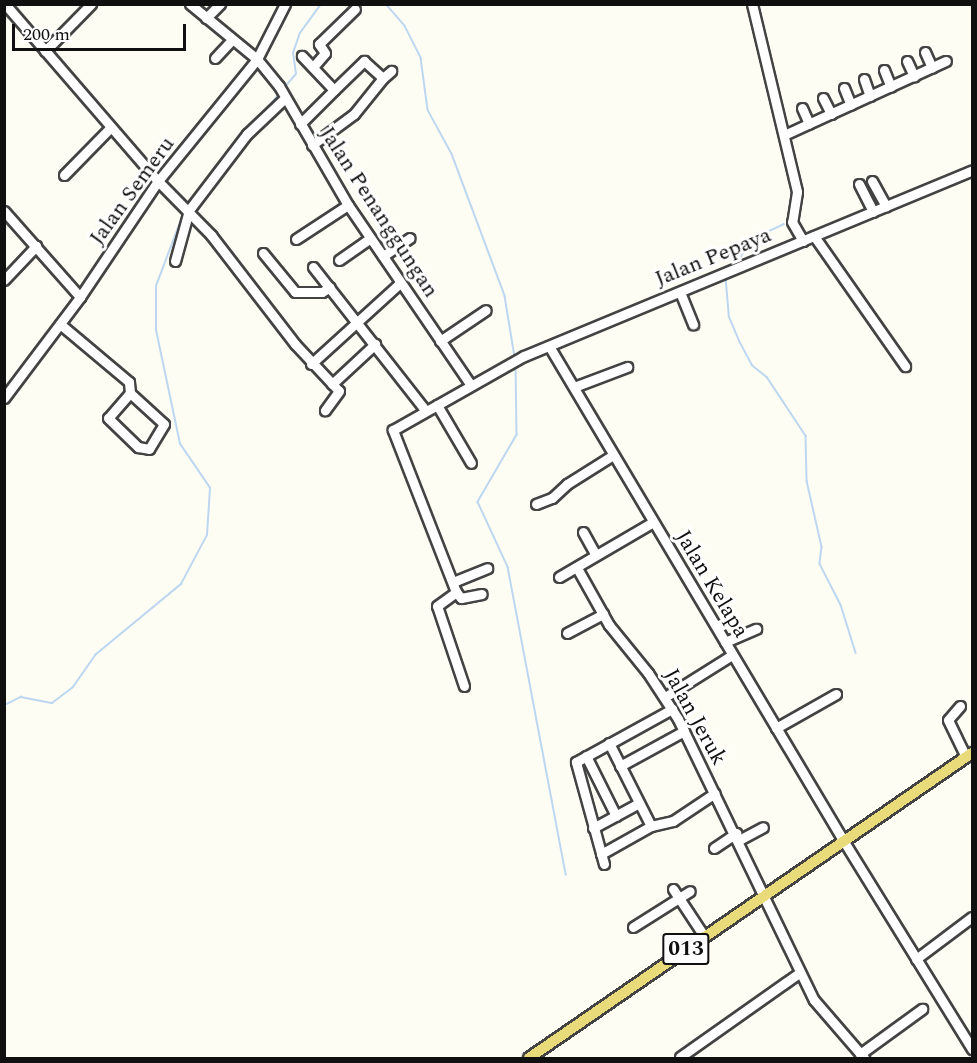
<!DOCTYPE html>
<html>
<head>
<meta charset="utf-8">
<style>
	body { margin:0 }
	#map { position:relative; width:977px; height:1063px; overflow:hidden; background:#fefdf4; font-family:Spectral,serif }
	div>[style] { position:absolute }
	.stream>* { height:1.5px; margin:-0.75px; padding:0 0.75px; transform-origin:0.75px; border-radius:0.75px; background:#bed7f0 }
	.roads { filter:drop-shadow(2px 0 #434343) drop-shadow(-2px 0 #434343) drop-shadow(0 2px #434343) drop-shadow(0 -2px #434343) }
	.minor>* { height:9px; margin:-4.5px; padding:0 4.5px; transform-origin:4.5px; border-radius:4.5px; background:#fff }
	.major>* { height:10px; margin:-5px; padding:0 5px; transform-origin:5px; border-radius:5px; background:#e9db79 }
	span { translate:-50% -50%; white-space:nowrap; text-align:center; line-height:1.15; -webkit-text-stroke:6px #fff; paint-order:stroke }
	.shield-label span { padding:2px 4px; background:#fff; border:2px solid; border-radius:4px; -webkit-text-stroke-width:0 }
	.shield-label { font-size:21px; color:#101010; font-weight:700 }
	.street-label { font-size:22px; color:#101010 }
	.frame { position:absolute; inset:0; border:6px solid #101010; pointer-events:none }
	.scale { position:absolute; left:12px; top:24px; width:174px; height:27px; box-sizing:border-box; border:3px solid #101010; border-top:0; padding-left:8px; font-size:18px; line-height:21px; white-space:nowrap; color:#101010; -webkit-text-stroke:4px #fff; paint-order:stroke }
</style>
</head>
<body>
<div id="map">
	<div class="stream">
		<i style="left:386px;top:4px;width:29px;rotate:49deg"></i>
		<i style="left:405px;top:26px;width:36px;rotate:63deg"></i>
		<i style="left:421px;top:58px;width:52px;rotate:82.3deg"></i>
		<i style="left:428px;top:110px;width:50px;rotate:61.4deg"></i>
		<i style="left:452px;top:154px;width:152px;rotate:69.5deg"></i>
		<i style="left:505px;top:296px;width:62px;rotate:80.7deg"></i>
		<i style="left:285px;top:87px;width:17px;rotate:-50deg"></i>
		<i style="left:296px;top:74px;width:21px;rotate:-98deg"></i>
		<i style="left:293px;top:53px;width:21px;rotate:-71deg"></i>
		<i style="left:300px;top:33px;width:36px;rotate:-54deg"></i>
		<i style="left:266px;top:110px;width:22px;rotate:-51deg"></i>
		<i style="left:198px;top:190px;width:19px;rotate:-51deg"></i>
		<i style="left:736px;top:264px;width:30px;rotate:-57deg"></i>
		<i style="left:752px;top:239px;width:35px;rotate:-25deg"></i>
		<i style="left:726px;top:278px;width:38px;rotate:85deg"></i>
		<i style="left:729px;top:316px;width:28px;rotate:67deg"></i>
		<i style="left:740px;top:342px;width:26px;rotate:62deg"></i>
		<i style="left:752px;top:365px;width:19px;rotate:39deg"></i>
		<i style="left:767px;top:377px;width:71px;rotate:56.5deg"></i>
		<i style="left:806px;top:436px;width:45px;rotate:88.7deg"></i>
		<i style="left:807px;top:481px;width:68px;rotate:77.2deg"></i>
		<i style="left:822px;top:547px;width:17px;rotate:97deg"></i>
		<i style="left:820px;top:564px;width:46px;rotate:62.9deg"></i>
		<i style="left:841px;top:605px;width:50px;rotate:72.6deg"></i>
		<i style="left:516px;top:365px;width:70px;rotate:89.2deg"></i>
		<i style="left:517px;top:435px;width:78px;rotate:120.2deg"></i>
		<i style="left:478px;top:502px;width:72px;rotate:65.2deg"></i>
		<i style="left:508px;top:567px;width:313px;rotate:79.3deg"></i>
		<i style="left:7px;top:704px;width:16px;rotate:-27deg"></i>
		<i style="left:21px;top:697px;width:32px;rotate:11deg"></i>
		<i style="left:52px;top:703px;width:26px;rotate:-37deg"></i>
		<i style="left:73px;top:687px;width:39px;rotate:-55deg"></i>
		<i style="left:95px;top:655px;width:112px;rotate:-39.5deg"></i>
		<i style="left:181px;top:584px;width:55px;rotate:-62deg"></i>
		<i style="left:207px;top:535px;width:47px;rotate:-86.3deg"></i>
		<i style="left:210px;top:488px;width:53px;rotate:-124.3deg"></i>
		<i style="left:180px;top:444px;width:116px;rotate:-101.9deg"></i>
		<i style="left:156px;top:330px;width:44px;rotate:-90deg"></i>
		<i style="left:156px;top:286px;width:79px;rotate:-69.3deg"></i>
	</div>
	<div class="roads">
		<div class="minor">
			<i style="left:5px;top:4px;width:234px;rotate:49.2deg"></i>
			<i style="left:158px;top:181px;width:76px;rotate:45.5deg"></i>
			<i style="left:211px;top:235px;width:138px;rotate:52.4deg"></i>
			<i style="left:295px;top:344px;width:64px;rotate:46.9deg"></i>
			<i style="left:339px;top:391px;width:24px;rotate:126deg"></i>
			<i style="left:190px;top:4px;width:87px;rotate:39.4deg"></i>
			<i style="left:257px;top:59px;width:35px;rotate:51deg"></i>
			<i style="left:279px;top:86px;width:138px;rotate:59.9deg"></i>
			<i style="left:348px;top:205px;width:217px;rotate:55.7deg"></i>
			<i style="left:752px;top:4px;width:193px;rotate:76.5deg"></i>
			<i style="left:797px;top:192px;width:30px;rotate:99deg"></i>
			<i style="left:792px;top:222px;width:22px;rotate:60deg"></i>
			<i style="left:206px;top:18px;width:20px;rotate:-45deg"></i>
			<i style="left:45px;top:51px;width:66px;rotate:-45.6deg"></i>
			<i style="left:925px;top:52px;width:17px;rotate:66deg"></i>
			<i style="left:215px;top:58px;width:25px;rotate:-47deg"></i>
			<i style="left:907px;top:61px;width:17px;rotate:65deg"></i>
			<i style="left:313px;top:67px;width:18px;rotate:-49deg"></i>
			<i style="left:325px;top:53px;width:11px;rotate:-124deg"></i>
			<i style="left:319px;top:44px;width:50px;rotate:-44.2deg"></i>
			<i style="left:884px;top:70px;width:18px;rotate:68deg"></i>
			<i style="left:864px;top:79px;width:18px;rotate:71deg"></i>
			<i style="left:844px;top:88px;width:18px;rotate:68deg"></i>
			<i style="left:334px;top:90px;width:42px;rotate:-44deg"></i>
			<i style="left:364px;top:61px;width:25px;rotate:42deg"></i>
			<i style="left:383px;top:78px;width:11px;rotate:-41deg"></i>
			<i style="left:823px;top:98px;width:18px;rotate:63deg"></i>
			<i style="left:802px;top:108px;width:17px;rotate:66deg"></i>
			<i style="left:300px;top:124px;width:48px;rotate:-45deg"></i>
			<i style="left:334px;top:90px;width:47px;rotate:-133.3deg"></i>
			<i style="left:784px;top:135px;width:178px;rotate:-24.6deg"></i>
			<i style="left:312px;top:145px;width:52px;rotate:-36.4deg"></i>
			<i style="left:354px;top:114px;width:46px;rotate:-51.1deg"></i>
			<i style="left:64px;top:175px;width:67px;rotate:-45.6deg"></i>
			<i style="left:872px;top:181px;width:29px;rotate:61deg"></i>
			<i style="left:859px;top:184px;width:31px;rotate:63deg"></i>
			<i style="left:4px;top:211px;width:115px;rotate:48.5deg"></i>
			<i style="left:814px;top:236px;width:159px;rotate:55deg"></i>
			<i style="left:296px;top:239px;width:62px;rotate:-33.2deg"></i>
			<i style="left:263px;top:253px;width:50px;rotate:50.6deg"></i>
			<i style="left:295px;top:292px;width:27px"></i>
			<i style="left:322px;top:292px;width:9px;rotate:-32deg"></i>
			<i style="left:383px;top:256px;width:32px;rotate:-34deg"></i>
			<i style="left:339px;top:260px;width:38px;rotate:-35deg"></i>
			<i style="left:175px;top:261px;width:53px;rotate:-74.6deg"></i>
			<i style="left:189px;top:210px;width:96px;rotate:-52.7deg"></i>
			<i style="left:247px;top:134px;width:52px;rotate:-43.5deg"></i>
			<i style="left:313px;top:267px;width:183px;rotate:51.9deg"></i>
			<i style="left:4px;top:280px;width:47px;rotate:-46.7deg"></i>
			<i style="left:680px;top:292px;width:35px;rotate:68deg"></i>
			<i style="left:60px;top:324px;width:90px;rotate:40deg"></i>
			<i style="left:129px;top:382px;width:11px;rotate:85deg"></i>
			<i style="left:130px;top:393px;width:33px;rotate:131deg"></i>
			<i style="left:108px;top:418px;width:42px;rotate:44deg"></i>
			<i style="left:138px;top:447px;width:11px;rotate:10deg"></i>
			<i style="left:149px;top:449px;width:29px;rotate:-59deg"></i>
			<i style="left:164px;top:424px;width:46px;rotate:-137.6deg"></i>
			<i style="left:440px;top:341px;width:55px;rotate:-34deg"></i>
			<i style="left:549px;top:346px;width:575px;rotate:59.24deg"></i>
			<i style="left:843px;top:840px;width:246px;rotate:58.3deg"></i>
			<i style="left:311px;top:364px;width:120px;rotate:-42.3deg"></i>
			<i style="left:332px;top:384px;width:59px;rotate:-42.9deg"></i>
			<i style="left:574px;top:387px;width:57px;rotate:-20.7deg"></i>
			<i style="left:4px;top:398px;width:126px;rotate:-53deg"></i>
			<i style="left:80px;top:297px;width:140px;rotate:-56.1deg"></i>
			<i style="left:158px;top:181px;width:157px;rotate:-50.9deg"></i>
			<i style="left:257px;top:59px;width:62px;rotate:-63deg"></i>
			<i style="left:437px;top:405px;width:67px;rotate:59.6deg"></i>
			<i style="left:536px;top:504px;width:17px;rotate:-21deg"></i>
			<i style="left:552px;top:498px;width:21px;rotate:-43deg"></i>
			<i style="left:567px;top:484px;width:54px;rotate:-32.2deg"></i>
			<i style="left:583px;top:532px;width:26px;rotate:61deg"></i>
			<i style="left:577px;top:568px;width:65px;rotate:60.7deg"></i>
			<i style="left:609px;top:625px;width:62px;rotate:50.9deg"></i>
			<i style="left:648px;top:673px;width:55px;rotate:56.9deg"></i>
			<i style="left:678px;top:719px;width:312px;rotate:64.2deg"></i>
			<i style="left:814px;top:1000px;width:77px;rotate:49.2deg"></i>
			<i style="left:559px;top:577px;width:109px;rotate:-30.3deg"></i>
			<i style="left:453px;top:582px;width:37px;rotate:-22deg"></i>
			<i style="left:456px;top:592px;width:8px;rotate:50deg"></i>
			<i style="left:461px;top:598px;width:21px;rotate:-11deg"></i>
			<i style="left:567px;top:633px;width:41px;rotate:-27.8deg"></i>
			<i style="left:725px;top:642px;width:34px;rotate:-23deg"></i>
			<i style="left:464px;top:686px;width:84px;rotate:-108.6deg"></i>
			<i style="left:437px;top:606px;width:24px;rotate:-36deg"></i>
			<i style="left:456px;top:592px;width:174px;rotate:-111.3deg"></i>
			<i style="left:393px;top:430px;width:150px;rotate:-29.5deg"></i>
			<i style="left:524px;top:356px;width:485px;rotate:-22.5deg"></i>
			<i style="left:665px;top:697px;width:79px;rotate:-32.1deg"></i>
			<i style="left:960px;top:706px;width:18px;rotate:131deg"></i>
			<i style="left:948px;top:720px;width:41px;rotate:64.1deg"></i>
			<i style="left:776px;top:728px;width:69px;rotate:-29.5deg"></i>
			<i style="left:609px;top:743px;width:93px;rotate:63.2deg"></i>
			<i style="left:651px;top:826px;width:23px;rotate:-13deg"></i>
			<i style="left:673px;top:821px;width:50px;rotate:-33.7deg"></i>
			<i style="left:586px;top:756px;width:67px;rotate:63.4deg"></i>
			<i style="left:620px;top:766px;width:73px;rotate:-28.7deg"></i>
			<i style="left:593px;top:828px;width:52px;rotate:-28.5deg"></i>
			<i style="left:739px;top:840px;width:27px;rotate:-28deg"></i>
			<i style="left:714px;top:848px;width:27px;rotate:-34deg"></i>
			<i style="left:601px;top:854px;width:57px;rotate:-29.2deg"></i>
			<i style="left:604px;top:864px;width:106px;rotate:-105.4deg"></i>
			<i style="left:576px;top:762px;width:110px;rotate:-28.9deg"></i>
			<i style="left:673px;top:889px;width:56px;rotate:56.6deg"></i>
			<i style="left:633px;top:927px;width:67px;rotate:-32.3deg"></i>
			<i style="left:916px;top:959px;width:70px;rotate:-36.9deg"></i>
			<i style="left:860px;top:1054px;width:77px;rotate:-36deg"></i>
			<i style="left:680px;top:1057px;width:146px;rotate:-35.2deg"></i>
		</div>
		<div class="major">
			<i style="left:529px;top:1058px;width:538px;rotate:-34.55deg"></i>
		</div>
	</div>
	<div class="shield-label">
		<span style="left:686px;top:949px">013</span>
	</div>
	<div class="street-label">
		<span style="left:132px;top:191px;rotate:-54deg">Jalan Semeru</span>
		<span style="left:379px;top:212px;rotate:57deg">Jalan Penanggungan</span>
		<span style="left:713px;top:257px;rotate:-22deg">Jalan Pepaya</span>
		<span style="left:712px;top:584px;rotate:59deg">Jalan Kelapa</span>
		<span style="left:695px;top:717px;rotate:61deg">Jalan Jeruk</span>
	</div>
	<div class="frame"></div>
	<div class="scale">200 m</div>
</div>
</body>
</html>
